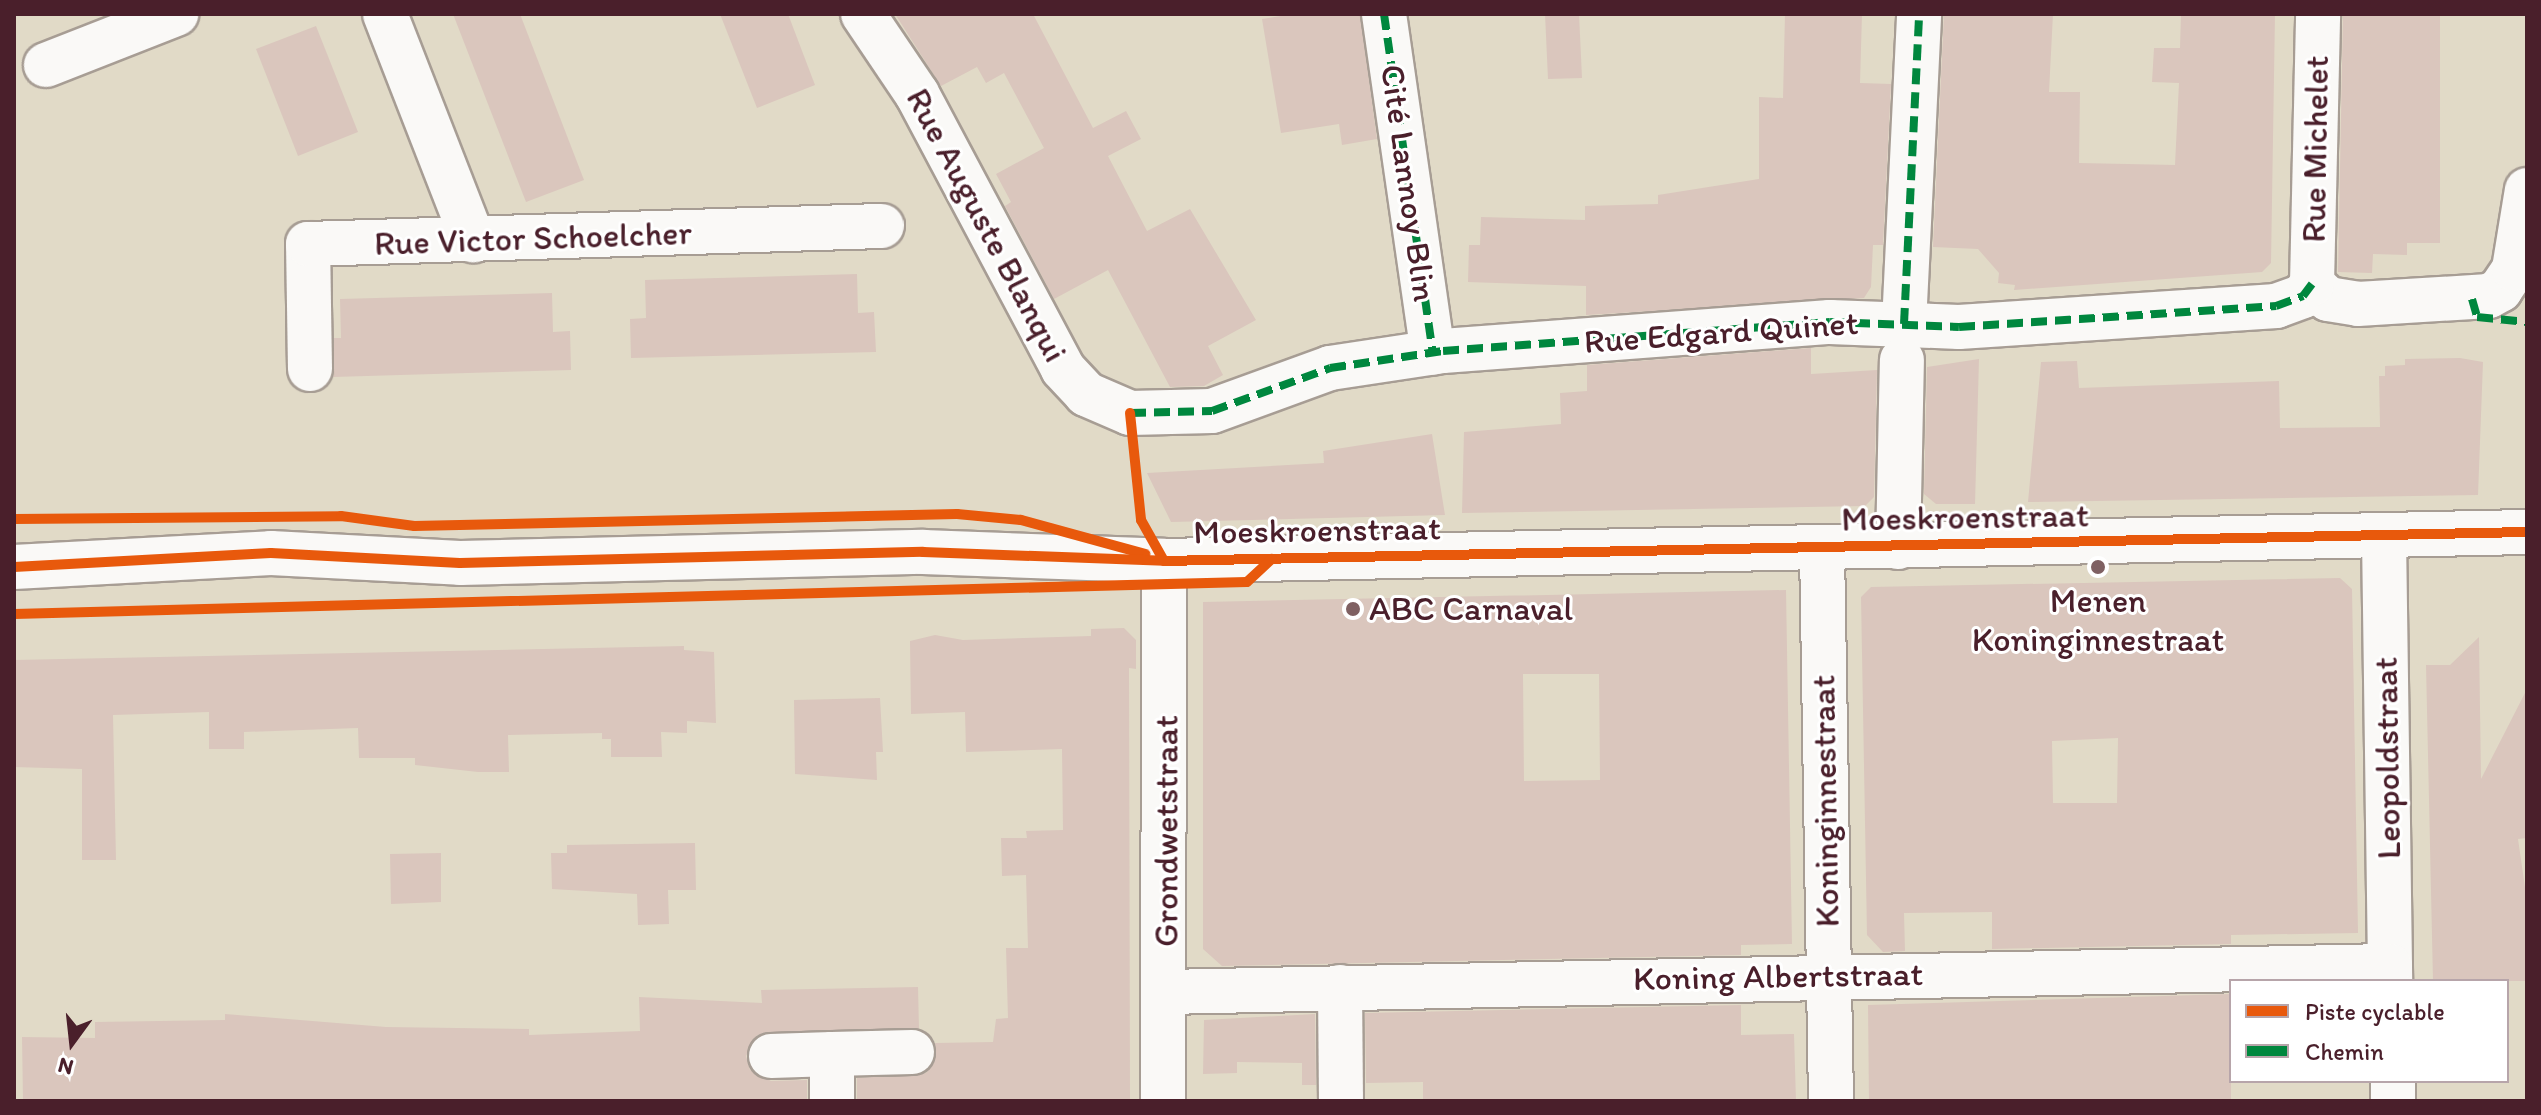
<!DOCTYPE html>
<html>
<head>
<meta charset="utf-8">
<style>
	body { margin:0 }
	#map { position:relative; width:2541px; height:1115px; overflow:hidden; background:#e1dac7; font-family:Itim,sans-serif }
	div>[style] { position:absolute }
	.building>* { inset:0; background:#dac6bd }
	.roads { filter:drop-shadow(2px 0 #a79d94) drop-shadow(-2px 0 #a79d94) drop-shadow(0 2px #a79d94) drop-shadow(0 -2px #a79d94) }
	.minor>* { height:44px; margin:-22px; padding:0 22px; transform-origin:22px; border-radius:22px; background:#faf9f7 }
	.quiet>* { height:8px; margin-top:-4px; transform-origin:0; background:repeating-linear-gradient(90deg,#00873e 0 16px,transparent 0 24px) }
	.cycleway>* { height:10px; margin:-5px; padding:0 5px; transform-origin:5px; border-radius:5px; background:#e8590c }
	.dots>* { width:22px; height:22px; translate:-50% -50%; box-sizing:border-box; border:4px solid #fff; border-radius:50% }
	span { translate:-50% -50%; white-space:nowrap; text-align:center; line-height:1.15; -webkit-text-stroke:6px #fff; paint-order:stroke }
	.street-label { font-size:34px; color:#4a1f2b }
	.poi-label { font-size:34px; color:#4a1f2b }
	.left { translate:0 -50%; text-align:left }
	.frame { position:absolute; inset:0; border:16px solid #4a1f2b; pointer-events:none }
	.legend { position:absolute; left:2229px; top:979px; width:280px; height:104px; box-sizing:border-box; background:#fff; border:2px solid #b7a5aa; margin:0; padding:10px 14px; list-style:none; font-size:24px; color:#4a1f2b }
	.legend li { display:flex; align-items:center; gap:16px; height:40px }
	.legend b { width:40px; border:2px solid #b7a5aa }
	.north { position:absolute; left:32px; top:1003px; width:80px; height:80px; -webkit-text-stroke:6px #fff; paint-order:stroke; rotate:195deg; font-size:22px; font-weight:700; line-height:32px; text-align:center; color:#4a1f2b }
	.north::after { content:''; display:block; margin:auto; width:28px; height:36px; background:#4a1f2b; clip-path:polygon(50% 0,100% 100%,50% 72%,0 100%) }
</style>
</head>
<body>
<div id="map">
	<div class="building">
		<i style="clip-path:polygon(453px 14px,520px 14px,584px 180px,526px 202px)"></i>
		<i style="clip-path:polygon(720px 14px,788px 14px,815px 85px,757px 108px)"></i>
		<i style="clip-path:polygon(895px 14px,1033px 14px,1093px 128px,1126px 111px,1141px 139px,1108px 156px,1147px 231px,1190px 209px,1256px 320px,1208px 346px,1223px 375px,1204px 386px,1170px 387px,1108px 270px,1054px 299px,1005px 206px,1011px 202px,996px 174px,1044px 148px,1004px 73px,986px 83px,977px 67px,941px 86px)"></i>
		<i style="clip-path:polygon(1293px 14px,1360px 14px,1377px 139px,1342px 145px,1339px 124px,1281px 133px,1262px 19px)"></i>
		<i style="clip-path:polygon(1545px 14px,1579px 14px,1582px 78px,1548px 79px)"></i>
		<i style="clip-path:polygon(1785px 14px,1862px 14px,1860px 83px,1891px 84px,1883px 245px,1873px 245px,1871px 287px,1864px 298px,1586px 315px,1586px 286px,1468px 282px,1469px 245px,1480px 245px,1481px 217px,1585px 220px,1585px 206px,1658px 204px,1658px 195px,1759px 179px,1759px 97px,1783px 98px)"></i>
		<i style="clip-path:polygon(1944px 14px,2053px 14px,2049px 92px,2080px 92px,2079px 163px,2175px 165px,2179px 83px,2152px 82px,2154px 48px,2180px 48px,2181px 14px,2275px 14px,2271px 263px,2262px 272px,2014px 290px,2015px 285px,1998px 283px,1999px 273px,1978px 249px,1933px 247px)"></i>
		<i style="clip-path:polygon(2343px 14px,2440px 14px,2440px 243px,2407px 243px,2407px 255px,2373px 254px,2372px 273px,2338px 272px)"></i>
		<i style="clip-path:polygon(316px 26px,358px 132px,298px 156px,256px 49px)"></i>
		<i style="clip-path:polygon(857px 274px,858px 313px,874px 312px,876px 352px,631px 358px,630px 319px,646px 318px,645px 280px)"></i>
		<i style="clip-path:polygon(552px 293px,553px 332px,570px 331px,571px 370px,333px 377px,334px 338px,341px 338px,340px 299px)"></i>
		<i style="clip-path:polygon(1811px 348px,1811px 374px,1877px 370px,1874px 497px,1865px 506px,1462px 513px,1464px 432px,1561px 424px,1560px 393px,1587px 391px,1587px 365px)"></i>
		<i style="clip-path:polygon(2460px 358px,2483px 362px,2478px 495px,2028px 502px,2041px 362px,2077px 361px,2079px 388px,2279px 381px,2280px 428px,2380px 427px,2379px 376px,2385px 376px,2385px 366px,2405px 365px,2405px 359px)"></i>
		<i style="clip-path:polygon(1979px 359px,1975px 504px,1936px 504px,1924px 494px,1927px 367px)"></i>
		<i style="clip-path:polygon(1432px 434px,1445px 515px,1171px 522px,1147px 473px,1324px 463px,1323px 451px)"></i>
		<i style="clip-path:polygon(evenodd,2340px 578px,2352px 589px,2358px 933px,2231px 935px,2231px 944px,1992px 949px,1992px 912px,1904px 913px,1905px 951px,1883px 952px,1867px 935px,1861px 597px,1871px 587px,2340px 578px,2118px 738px,2117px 803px,2053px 803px,2052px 741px,2118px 738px)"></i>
		<i style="clip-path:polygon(evenodd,1786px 590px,1792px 944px,1741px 945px,1741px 955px,1222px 966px,1203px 949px,1203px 602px,1786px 590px,1523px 674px,1599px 674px,1600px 780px,1524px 781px,1523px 674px)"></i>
		<i style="clip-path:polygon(1124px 628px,1136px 640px,1136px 669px,1129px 668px,1130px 1101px,857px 1101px,857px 1078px,926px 1073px,934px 1063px,935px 1043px,993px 1042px,996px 1019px,1008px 1018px,1006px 948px,1028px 948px,1026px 875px,1002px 876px,1001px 838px,1027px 838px,1026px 831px,1063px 830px,1062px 749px,966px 752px,965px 712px,911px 714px,910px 641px,935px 635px,963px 640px,1091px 636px,1091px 629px)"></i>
		<i style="clip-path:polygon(2479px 637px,2481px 779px,2527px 689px,2527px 838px,2518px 839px,2527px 901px,2527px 981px,2433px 981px,2426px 665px,2450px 665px)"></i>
		<i style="clip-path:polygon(684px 646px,684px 650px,714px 652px,716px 723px,687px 721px,687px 733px,661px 732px,662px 757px,611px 757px,611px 739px,602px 739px,602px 733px,508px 735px,509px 772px,478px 772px,415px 765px,415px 758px,359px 758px,358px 728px,244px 732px,244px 749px,209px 749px,209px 712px,113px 715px,116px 860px,82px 860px,82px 769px,14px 767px,14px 660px)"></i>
		<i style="clip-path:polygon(880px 698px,883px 752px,876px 752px,877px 780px,795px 774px,794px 700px)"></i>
		<i style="clip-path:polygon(695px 843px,696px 890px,668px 890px,669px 924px,638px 925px,637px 894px,552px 889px,551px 853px,567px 853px,567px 845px)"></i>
		<i style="clip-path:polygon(441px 853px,441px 902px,391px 904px,390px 854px)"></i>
		<i style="clip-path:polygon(918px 987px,919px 1029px,757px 1035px,746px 1056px,750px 1070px,771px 1081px,807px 1080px,807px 1101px,23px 1101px,22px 1037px,95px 1038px,95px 1022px,225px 1020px,225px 1014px,386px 1027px,529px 1029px,529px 1035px,640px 1031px,639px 997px,762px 1003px,761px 990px)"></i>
		<i style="clip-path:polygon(2231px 994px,2231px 1101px,1869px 1101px,1868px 1005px)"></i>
		<i style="clip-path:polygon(1741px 1005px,1741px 1035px,1794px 1034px,1796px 1101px,1423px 1101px,1423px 1082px,1366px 1083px,1365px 1013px)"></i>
		<i style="clip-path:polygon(1315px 1014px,1316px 1085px,1302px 1085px,1302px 1063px,1237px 1062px,1237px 1073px,1203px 1074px,1204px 1020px)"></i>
	</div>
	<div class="roads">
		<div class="minor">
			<i style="left:385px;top:14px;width:243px;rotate:68.7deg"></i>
			<i style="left:863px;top:14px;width:97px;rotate:56deg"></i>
			<i style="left:917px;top:94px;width:311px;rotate:62deg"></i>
			<i style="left:1063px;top:369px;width:34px;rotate:47deg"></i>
			<i style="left:1086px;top:394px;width:48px;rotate:23.4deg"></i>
			<i style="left:1130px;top:413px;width:82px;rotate:-1.4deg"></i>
			<i style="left:1212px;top:411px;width:126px;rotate:-20deg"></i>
			<i style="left:1330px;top:368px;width:114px;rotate:-8.6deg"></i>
			<i style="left:1443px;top:351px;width:388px;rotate:-4.3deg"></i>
			<i style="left:1830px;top:322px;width:129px;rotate:2.2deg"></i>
			<i style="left:1959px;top:327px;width:318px;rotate:-3.8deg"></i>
			<i style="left:2276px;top:306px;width:29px;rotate:-20deg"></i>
			<i style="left:2303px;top:296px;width:15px;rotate:-53deg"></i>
			<i style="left:1384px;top:14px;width:342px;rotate:81.8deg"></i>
			<i style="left:46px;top:65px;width:140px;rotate:-21.4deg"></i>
			<i style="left:2312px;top:284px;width:22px;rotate:43deg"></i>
			<i style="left:2328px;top:299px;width:30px;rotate:9deg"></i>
			<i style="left:2358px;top:304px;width:131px;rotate:-3.5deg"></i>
			<i style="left:2489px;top:296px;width:13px;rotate:-29deg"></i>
			<i style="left:2500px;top:290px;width:25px;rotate:-56deg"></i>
			<i style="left:2514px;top:269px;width:80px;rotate:-80.7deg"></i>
			<i style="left:2312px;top:284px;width:270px;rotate:-88.7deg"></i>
			<i style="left:1904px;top:324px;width:310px;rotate:-87.2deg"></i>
			<i style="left:310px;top:369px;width:125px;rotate:-90.9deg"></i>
			<i style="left:308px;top:244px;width:574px;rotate:-1.8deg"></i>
			<i style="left:2384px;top:536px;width:445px;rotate:89.2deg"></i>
			<i style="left:1898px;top:547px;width:187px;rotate:-88.8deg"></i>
			<i style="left:1822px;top:548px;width:553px;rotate:89.07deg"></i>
			<i style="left:14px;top:567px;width:257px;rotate:-3.1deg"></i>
			<i style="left:271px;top:553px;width:189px;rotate:3deg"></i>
			<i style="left:460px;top:563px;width:463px;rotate:-1.4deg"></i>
			<i style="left:923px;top:552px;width:241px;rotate:2.1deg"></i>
			<i style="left:1164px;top:561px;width:1363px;rotate:-1.22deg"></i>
			<i style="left:1340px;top:987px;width:114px;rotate:89.5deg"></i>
			<i style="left:1166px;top:992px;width:1224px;rotate:-1.22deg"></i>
			<i style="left:771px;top:1056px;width:61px;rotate:-1.9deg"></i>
			<i style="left:2393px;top:1081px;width:20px;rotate:90deg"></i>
			<i style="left:832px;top:1101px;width:47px;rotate:-90deg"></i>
			<i style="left:832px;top:1054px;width:80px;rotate:-1.4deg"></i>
			<i style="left:1163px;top:1101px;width:540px;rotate:-89.89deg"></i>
		</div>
	</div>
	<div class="quiet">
		<i style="left:1384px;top:14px;width:342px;rotate:81.8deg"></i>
		<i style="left:2472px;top:299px;width:19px;rotate:74deg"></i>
		<i style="left:2477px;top:317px;width:50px;rotate:5.7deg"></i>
		<i style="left:1904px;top:324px;width:310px;rotate:-87.2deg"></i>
		<i style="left:1130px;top:413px;width:82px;rotate:-1.4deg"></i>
		<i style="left:1212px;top:411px;width:126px;rotate:-20deg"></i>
		<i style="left:1330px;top:368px;width:114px;rotate:-8.6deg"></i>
		<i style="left:1443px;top:351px;width:388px;rotate:-4.3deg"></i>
		<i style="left:1830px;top:322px;width:129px;rotate:2.2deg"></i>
		<i style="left:1959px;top:327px;width:318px;rotate:-3.8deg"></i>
		<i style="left:2276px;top:306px;width:29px;rotate:-20deg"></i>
		<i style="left:2303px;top:296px;width:15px;rotate:-53deg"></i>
	</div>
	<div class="cycleway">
		<i style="left:1130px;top:413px;width:108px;rotate:84.1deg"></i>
		<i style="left:1141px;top:520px;width:47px;rotate:60.7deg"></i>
		<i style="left:14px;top:519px;width:327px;rotate:-0.5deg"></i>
		<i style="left:341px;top:516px;width:74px;rotate:7.8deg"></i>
		<i style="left:414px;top:526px;width:543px;rotate:-1.27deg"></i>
		<i style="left:957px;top:514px;width:64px;rotate:5.4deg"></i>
		<i style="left:1021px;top:520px;width:129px;rotate:15.3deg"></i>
		<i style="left:14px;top:567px;width:257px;rotate:-3.1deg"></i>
		<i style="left:271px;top:553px;width:189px;rotate:3deg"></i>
		<i style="left:460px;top:563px;width:463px;rotate:-1.4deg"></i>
		<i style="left:923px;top:552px;width:241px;rotate:2.1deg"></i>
		<i style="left:1164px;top:561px;width:1363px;rotate:-1.22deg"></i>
		<i style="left:14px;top:614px;width:1233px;rotate:-1.49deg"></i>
		<i style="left:1247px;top:582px;width:34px;rotate:-43deg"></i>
	</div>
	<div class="dots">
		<i style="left:2098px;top:567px;background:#7f6062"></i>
		<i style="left:1353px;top:609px;background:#7f6062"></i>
	</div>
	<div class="street-label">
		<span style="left:2315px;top:149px;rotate:-89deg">Rue Michelet</span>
		<span style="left:1409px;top:183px;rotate:82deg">Cité Lannoy Blin</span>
		<span style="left:987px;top:225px;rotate:62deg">Rue Auguste Blanqui</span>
		<span style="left:533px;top:238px;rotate:-2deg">Rue Victor Schoelcher</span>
		<span style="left:1721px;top:332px;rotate:-4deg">Rue Edgard Quinet</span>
		<span style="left:1965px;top:517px;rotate:-1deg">Moeskroenstraat</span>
		<span style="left:1317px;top:530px;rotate:-1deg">Moeskroenstraat</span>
		<span style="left:2387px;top:758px;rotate:-91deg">Leopoldstraat</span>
		<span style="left:1825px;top:801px;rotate:-91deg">Koninginnestraat</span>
		<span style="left:1166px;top:831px;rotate:-90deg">Grondwetstraat</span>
		<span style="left:1778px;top:976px;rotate:-1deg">Koning Albertstraat</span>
	</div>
	<div class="poi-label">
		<span style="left:2098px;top:620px">Menen<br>Koninginnestraat</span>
		<span class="left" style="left:1369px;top:609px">ABC Carnaval</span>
	</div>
	<div class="frame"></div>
	<ul class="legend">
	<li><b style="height:10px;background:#e8590c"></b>Piste cyclable</li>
	<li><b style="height:10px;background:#00873e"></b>Chemin</li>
	</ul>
	<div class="north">N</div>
</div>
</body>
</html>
